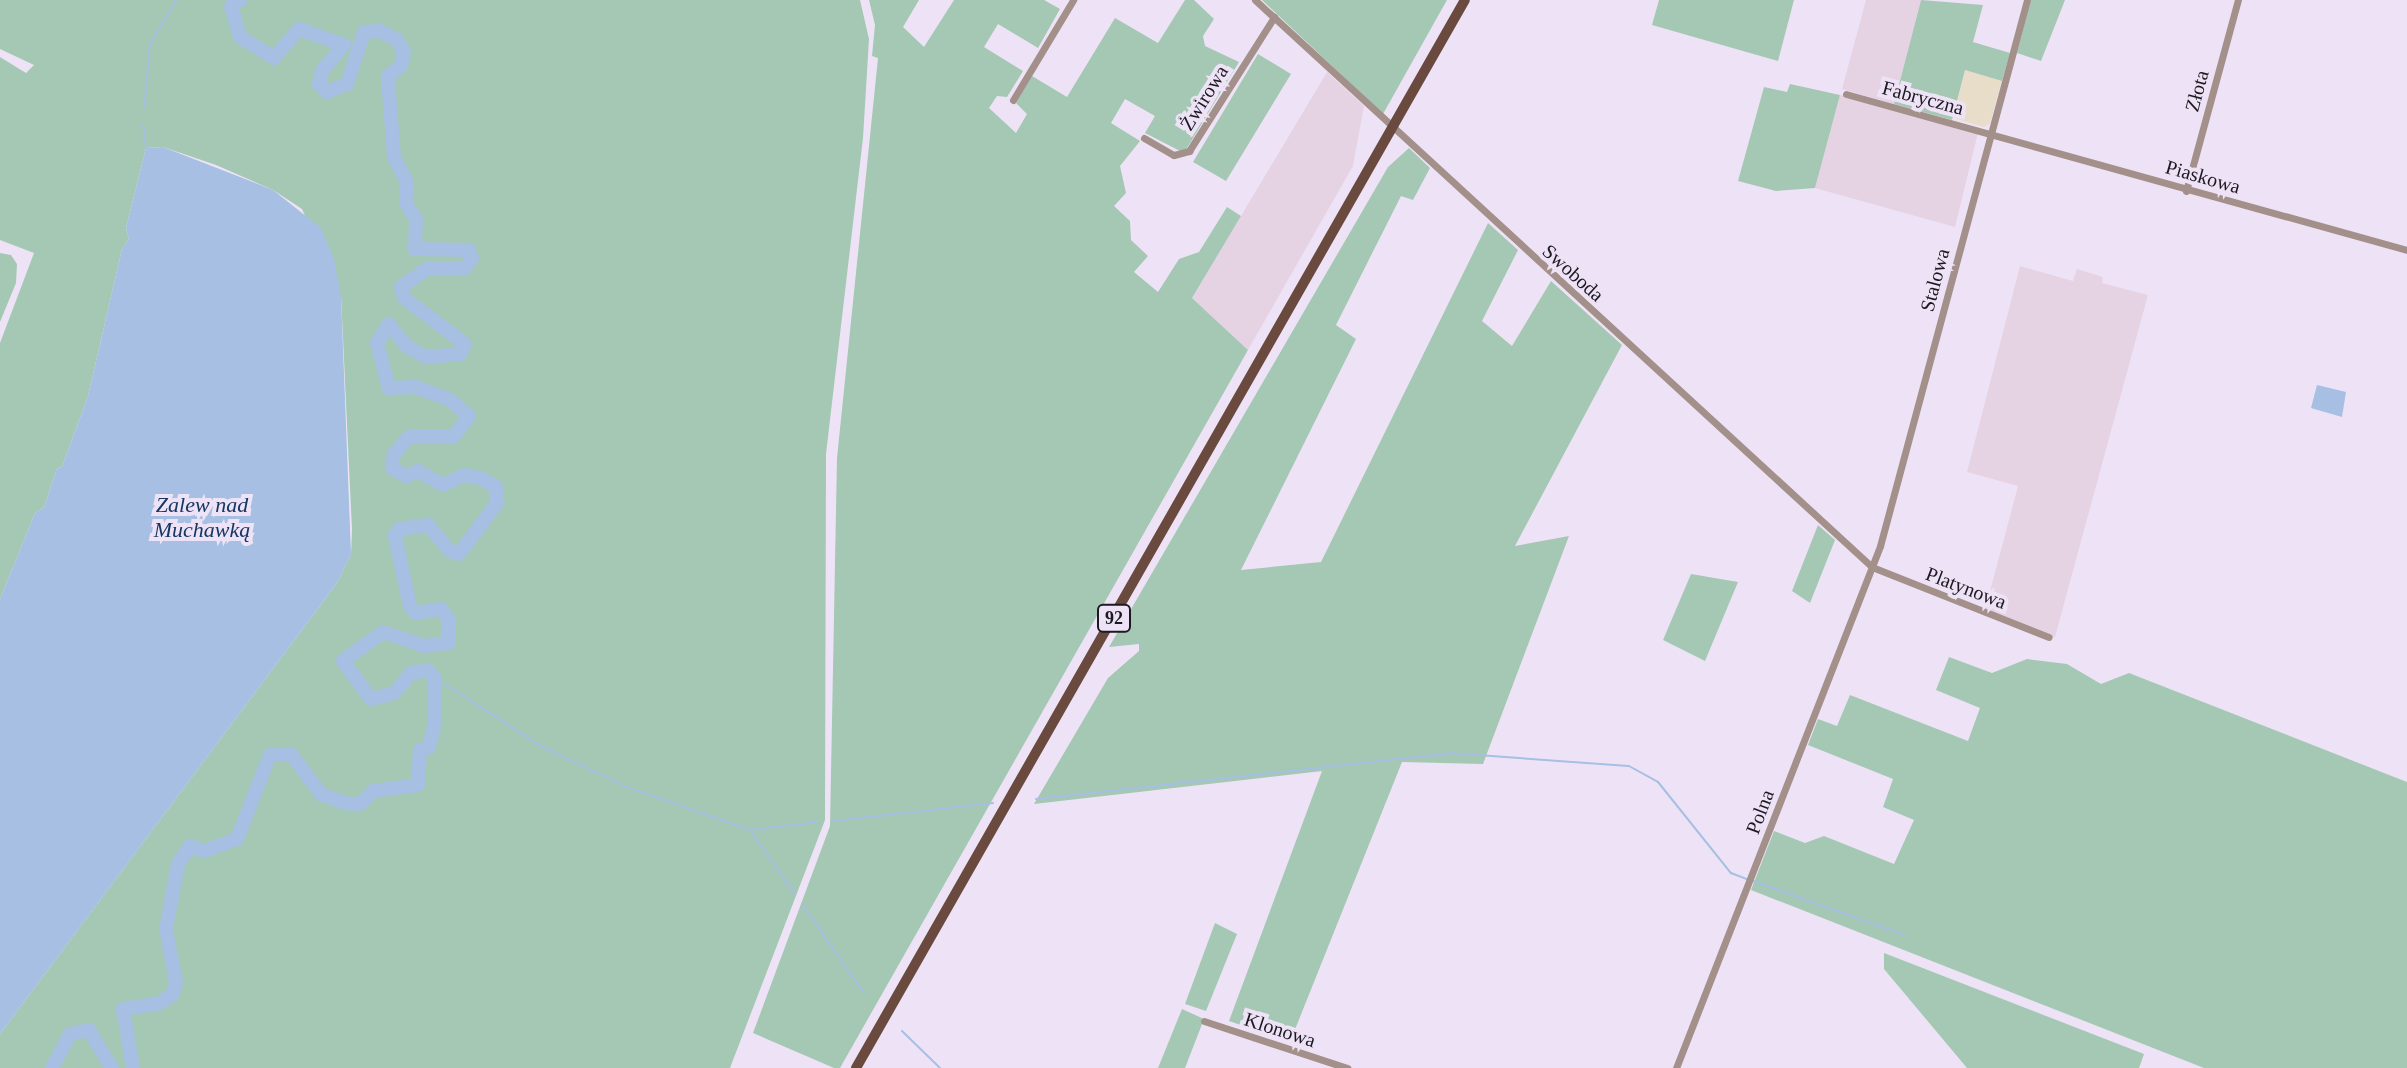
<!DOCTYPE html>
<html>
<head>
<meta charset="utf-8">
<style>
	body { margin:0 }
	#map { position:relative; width:2407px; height:1068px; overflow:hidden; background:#eee3f6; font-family:Georgia,serif }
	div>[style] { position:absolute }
	.commercial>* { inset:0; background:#e8ddc8 }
	.industrial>* { inset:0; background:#e5d3e4 }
	.green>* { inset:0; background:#a4c8b3 }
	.water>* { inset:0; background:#a6bfe2 }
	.stream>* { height:2px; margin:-1px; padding:0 1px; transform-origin:1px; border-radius:1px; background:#a6bfe2 }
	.river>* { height:14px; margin:-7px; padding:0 7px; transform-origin:7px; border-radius:7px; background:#a6bfe2 }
	.street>* { height:7px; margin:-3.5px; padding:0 3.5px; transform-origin:3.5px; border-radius:3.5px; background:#a4908a }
	.primary>* { height:10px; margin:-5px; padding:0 5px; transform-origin:5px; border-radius:5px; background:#6a493f }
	span { translate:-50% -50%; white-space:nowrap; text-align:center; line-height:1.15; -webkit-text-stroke:8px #eee3f6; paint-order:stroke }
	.shield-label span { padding:2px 6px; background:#eee3f6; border:2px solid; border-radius:6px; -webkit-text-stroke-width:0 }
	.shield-label { font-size:18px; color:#1d1920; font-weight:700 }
	.street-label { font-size:20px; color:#1d1920 }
	.water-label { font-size:22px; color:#173763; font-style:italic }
</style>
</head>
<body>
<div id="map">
	<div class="commercial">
		<i style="clip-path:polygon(1965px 70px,2002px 81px,1990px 123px,1984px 127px,1953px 118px)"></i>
	</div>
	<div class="industrial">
		<i style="clip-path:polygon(1866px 0,1921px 0,1894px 104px,1842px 89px)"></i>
		<i style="clip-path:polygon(1327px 72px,1364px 106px,1353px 166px,1248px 350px,1192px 298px)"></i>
		<i style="clip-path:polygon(1840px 95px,1978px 133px,1955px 227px,1815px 188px)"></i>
		<i style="clip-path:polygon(2020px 266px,2073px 281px,2077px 269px,2103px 277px,2102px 283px,2148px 295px,2055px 637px,1985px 610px,2018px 486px,1967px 472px)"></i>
	</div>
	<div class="green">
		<i style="clip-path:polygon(0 0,860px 0,869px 39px,863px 138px,826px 454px,825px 820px,730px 1068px,0 1068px,0 1034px,337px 583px,351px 554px,352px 530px,341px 296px,302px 209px,273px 190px,216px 165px,163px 147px,146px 148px,126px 228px,129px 239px,122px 249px,88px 396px,62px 467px,57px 468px,44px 507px,35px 513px,0 599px,0 343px,34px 253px,0 240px,0 57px,26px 73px,34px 65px,0 49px)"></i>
		<i style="clip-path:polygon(869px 0,919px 0,903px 27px,924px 47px,954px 0,1044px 0,1060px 9px,1038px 48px,998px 24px,984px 47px,1023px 71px,1007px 97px,997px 96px,989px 108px,1016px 133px,1027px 114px,1016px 103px,1032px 76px,1067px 97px,1115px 18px,1158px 43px,1185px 0,1194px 0,1214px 19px,1203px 36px,1205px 46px,1239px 62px,1184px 153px,1145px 133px,1155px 116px,1125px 99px,1111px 123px,1140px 141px,1120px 166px,1126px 193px,1114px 206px,1130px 221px,1131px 240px,1148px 256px,1134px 272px,1158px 292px,1179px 259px,1199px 252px,1227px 207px,1241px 216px,1192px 298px,1248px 350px,840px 1068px,834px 1068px,753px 1033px,830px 826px,837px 458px,878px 58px,872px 56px,875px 25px)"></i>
		<i style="clip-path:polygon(1262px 0,1447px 0,1383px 114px)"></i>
		<i style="clip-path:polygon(1659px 0,1794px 0,1778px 61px,1652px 25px)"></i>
		<i style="clip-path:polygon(1921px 0,1983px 5px,1973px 42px,2010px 53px,2002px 81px,1965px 70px,1952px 120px,1894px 104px)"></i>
		<i style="clip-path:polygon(2031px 0,2065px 0,2041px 61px,2017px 53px)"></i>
		<i style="clip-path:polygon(1258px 54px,1291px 74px,1226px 181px,1193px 162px)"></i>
		<i style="clip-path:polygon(1790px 84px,1840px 95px,1815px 188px,1776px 191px,1738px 181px,1764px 87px,1787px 92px)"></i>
		<i style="clip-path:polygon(1409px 148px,1430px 168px,1413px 200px,1401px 196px,1336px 325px,1356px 339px,1241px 570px,1321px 562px,1488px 223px,1518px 250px,1482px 321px,1512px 346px,1551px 281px,1622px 345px,1515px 546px,1569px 536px,1483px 764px,1402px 762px,1290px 1042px,1229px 1021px,1322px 771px,1034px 804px,1108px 678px,1139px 651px,1139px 644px,1109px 647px,1388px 167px)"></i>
		<i style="clip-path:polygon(0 253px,11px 255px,17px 264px,16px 283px,0 322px)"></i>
		<i style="clip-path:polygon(1818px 525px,1835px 540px,1810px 603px,1792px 591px)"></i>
		<i style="clip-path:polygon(1691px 574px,1738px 582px,1705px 661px,1663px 640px)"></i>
		<i style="clip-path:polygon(1949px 657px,1992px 673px,2027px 659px,2067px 664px,2101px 684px,2129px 673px,2407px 782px,2407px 1068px,2204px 1068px,1751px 890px,1774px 831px,1805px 843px,1824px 836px,1894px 864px,1914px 820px,1883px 807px,1893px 779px,1808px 745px,1818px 719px,1837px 726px,1850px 695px,1968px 741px,1980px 708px,1936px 690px)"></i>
		<i style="clip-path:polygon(1215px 923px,1237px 934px,1206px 1011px,1185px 1004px)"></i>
		<i style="clip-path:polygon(1884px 953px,2144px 1054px,2139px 1068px,1967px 1068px,1884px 969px)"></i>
		<i style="clip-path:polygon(1182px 1009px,1204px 1019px,1185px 1068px,1158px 1068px)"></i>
	</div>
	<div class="water">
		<i style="clip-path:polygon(163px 147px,273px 190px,321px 228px,334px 259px,341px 296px,351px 554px,337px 583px,0 1034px,0 599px,35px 513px,44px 507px,57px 468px,62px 467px,88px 396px,122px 249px,129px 239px,126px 228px,146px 148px)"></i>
		<i style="clip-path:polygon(2317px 385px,2346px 392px,2342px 417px,2311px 408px)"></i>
	</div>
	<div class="stream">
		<i style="left:144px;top:108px;width:63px;rotate:-84.6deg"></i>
		<i style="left:150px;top:45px;width:52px;rotate:-60deg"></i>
		<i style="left:143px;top:124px;width:24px;rotate:83deg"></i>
		<i style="left:434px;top:677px;width:127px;rotate:32.8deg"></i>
		<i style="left:541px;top:746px;width:95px;rotate:25.5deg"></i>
		<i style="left:627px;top:787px;width:130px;rotate:19.3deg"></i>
		<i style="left:750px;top:830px;width:67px;rotate:-6.8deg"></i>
		<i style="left:1036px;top:799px;width:417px;rotate:-6.3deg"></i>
		<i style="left:1450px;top:753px;width:179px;rotate:4.2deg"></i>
		<i style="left:1629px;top:766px;width:33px;rotate:29deg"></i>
		<i style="left:1658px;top:782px;width:117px;rotate:51.3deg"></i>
		<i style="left:1731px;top:873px;width:17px;rotate:21deg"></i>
		<i style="left:833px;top:821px;width:161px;rotate:-6.4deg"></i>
		<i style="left:750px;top:830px;width:78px;rotate:54.9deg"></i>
		<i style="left:1753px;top:881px;width:161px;rotate:19.6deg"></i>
		<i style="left:802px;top:904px;width:108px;rotate:55.1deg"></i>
		<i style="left:902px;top:1031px;width:53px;rotate:44.2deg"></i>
	</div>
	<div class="river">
		<i style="left:52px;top:1068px;width:38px;rotate:-62deg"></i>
		<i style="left:70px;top:1034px;width:19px;rotate:-12deg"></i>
		<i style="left:89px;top:1030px;width:44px;rotate:58.8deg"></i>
		<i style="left:133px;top:1068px;width:60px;rotate:-99.6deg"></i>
		<i style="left:123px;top:1009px;width:37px;rotate:-9deg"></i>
		<i style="left:160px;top:1003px;width:16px;rotate:-35deg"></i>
		<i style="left:173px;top:994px;width:12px;rotate:-76deg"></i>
		<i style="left:176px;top:982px;width:54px;rotate:-100.7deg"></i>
		<i style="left:166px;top:929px;width:66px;rotate:-79.5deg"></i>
		<i style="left:178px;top:864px;width:22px;rotate:-56deg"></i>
		<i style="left:190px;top:846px;width:15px;rotate:20deg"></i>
		<i style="left:204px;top:851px;width:35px;rotate:-20deg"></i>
		<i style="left:237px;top:839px;width:90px;rotate:-68.6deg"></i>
		<i style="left:270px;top:755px;width:21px;rotate:-3deg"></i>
		<i style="left:291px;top:754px;width:50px;rotate:53.1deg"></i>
		<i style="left:321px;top:794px;width:25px;rotate:21deg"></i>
		<i style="left:344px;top:803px;width:16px;rotate:4deg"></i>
		<i style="left:360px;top:804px;width:18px;rotate:-45deg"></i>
		<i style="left:373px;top:791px;width:45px;rotate:-7.6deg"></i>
		<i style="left:418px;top:785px;width:35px;rotate:-87deg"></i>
		<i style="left:420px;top:750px;width:9px;rotate:-18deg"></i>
		<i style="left:429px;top:747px;width:25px;rotate:-76deg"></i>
		<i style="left:435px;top:723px;width:46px;rotate:-91.2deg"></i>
		<i style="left:434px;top:677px;width:9px;rotate:-131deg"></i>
		<i style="left:428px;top:670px;width:17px;rotate:170deg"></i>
		<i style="left:411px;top:673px;width:26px;rotate:130deg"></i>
		<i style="left:394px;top:693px;width:24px;rotate:165deg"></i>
		<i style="left:371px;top:699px;width:47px;rotate:-126.4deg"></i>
		<i style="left:343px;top:661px;width:49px;rotate:-35.9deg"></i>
		<i style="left:383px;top:632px;width:43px;rotate:18.9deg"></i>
		<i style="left:424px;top:646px;width:25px;rotate:-7deg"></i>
		<i style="left:449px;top:643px;width:23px;rotate:-90deg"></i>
		<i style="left:449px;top:620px;width:14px;rotate:-126deg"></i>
		<i style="left:441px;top:609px;width:25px;rotate:171deg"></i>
		<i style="left:416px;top:613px;width:9px;rotate:-131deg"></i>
		<i style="left:410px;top:606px;width:72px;rotate:-102.1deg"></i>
		<i style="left:395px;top:536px;width:8px;rotate:-60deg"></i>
		<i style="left:399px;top:529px;width:29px;rotate:-8deg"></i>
		<i style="left:428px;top:525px;width:34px;rotate:50deg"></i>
		<i style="left:450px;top:551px;width:9px;rotate:18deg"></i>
		<i style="left:459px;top:554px;width:64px;rotate:-53.3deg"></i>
		<i style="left:497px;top:503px;width:16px;rotate:-94deg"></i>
		<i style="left:496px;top:487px;width:17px;rotate:-149deg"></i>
		<i style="left:481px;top:478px;width:17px;rotate:-170deg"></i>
		<i style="left:464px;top:475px;width:23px;rotate:155deg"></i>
		<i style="left:443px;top:485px;width:29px;rotate:-151deg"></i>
		<i style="left:418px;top:471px;width:13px;rotate:157deg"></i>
		<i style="left:406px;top:476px;width:16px;rotate:-150deg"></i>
		<i style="left:392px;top:468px;width:14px;rotate:-82deg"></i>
		<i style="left:394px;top:454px;width:23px;rotate:-49deg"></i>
		<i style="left:409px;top:437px;width:45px;rotate:-1.3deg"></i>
		<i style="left:454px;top:436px;width:25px;rotate:-53deg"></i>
		<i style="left:469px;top:416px;width:25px;rotate:-140deg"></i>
		<i style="left:450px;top:400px;width:36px;rotate:-159deg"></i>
		<i style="left:416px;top:387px;width:27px;rotate:178deg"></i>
		<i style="left:389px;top:388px;width:47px;rotate:-104.9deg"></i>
		<i style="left:377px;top:343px;width:22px;rotate:-58deg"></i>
		<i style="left:389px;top:324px;width:28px;rotate:52deg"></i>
		<i style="left:406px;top:346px;width:23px;rotate:29deg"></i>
		<i style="left:426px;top:357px;width:34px;rotate:-5deg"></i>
		<i style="left:460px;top:354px;width:11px;rotate:-63deg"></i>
		<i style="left:465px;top:344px;width:76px;rotate:-143deg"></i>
		<i style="left:404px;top:298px;width:11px;rotate:-105deg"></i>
		<i style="left:401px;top:287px;width:32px;rotate:-35deg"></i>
		<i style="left:427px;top:269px;width:38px;rotate:-2deg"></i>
		<i style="left:465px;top:268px;width:12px;rotate:-55deg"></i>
		<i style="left:472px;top:258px;width:9px;rotate:-111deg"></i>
		<i style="left:469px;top:250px;width:54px;rotate:-178.9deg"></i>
		<i style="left:415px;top:249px;width:30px;rotate:-88deg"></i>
		<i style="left:416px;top:219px;width:19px;rotate:-122deg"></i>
		<i style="left:406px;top:203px;width:21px;rotate:-87deg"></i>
		<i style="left:407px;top:182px;width:27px;rotate:-118deg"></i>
		<i style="left:394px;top:158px;width:82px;rotate:-94.2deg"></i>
		<i style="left:388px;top:76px;width:16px;rotate:-38deg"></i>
		<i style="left:401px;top:66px;width:14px;rotate:-78deg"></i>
		<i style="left:404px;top:52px;width:14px;rotate:-120deg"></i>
		<i style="left:397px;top:40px;width:18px;rotate:-151deg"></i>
		<i style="left:381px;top:31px;width:17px;rotate:177deg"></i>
		<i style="left:364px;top:32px;width:55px;rotate:108.1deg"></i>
		<i style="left:347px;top:84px;width:22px;rotate:159deg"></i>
		<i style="left:326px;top:92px;width:11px;rotate:-131deg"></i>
		<i style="left:319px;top:84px;width:13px;rotate:-77deg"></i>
		<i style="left:322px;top:71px;width:34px;rotate:-50deg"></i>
		<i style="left:344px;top:45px;width:48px;rotate:-160.4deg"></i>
		<i style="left:299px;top:29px;width:38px;rotate:131deg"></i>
		<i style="left:274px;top:58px;width:40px;rotate:-148deg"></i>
		<i style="left:240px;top:37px;width:32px;rotate:-106deg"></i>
		<i style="left:231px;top:6px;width:11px;rotate:-34deg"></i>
	</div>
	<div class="street">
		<i style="left:1255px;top:0;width:838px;rotate:42.58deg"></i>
		<i style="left:1872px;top:567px;width:190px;rotate:21.6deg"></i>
		<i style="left:1846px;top:94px;width:582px;rotate:15.54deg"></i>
		<i style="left:1013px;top:100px;width:117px;rotate:-59deg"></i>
		<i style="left:1144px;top:138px;width:34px;rotate:30deg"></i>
		<i style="left:1174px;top:155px;width:16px;rotate:-15deg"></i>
		<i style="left:1189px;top:151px;width:159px;rotate:-57.6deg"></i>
		<i style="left:2186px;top:191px;width:198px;rotate:-74.8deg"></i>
		<i style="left:1204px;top:1021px;width:151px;rotate:18.2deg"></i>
		<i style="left:1676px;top:1068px;width:560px;rotate:-68.65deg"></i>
		<i style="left:1880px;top:546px;width:565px;rotate:-74.93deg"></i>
	</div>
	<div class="primary">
		<i style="left:856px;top:1068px;width:1229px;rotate:-60.31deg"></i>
	</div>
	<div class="shield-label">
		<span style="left:1114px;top:618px">92</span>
	</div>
	<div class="street-label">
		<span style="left:2197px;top:91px;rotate:-75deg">Złota</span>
		<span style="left:1204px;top:98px;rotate:-58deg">Żwirowa</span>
		<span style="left:1923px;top:98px;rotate:15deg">Fabryczna</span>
		<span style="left:2203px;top:177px;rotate:16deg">Piaskowa</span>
		<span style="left:1573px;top:273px;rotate:42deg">Swoboda</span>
		<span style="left:1935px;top:280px;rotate:-75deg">Stalowa</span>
		<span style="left:1966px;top:588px;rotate:21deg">Platynowa</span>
		<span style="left:1760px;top:812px;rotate:-69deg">Polna</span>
		<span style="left:1280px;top:1030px;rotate:18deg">Klonowa</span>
	</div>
	<div class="water-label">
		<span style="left:202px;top:517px">Zalew nad<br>Muchawką</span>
	</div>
</div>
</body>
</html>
